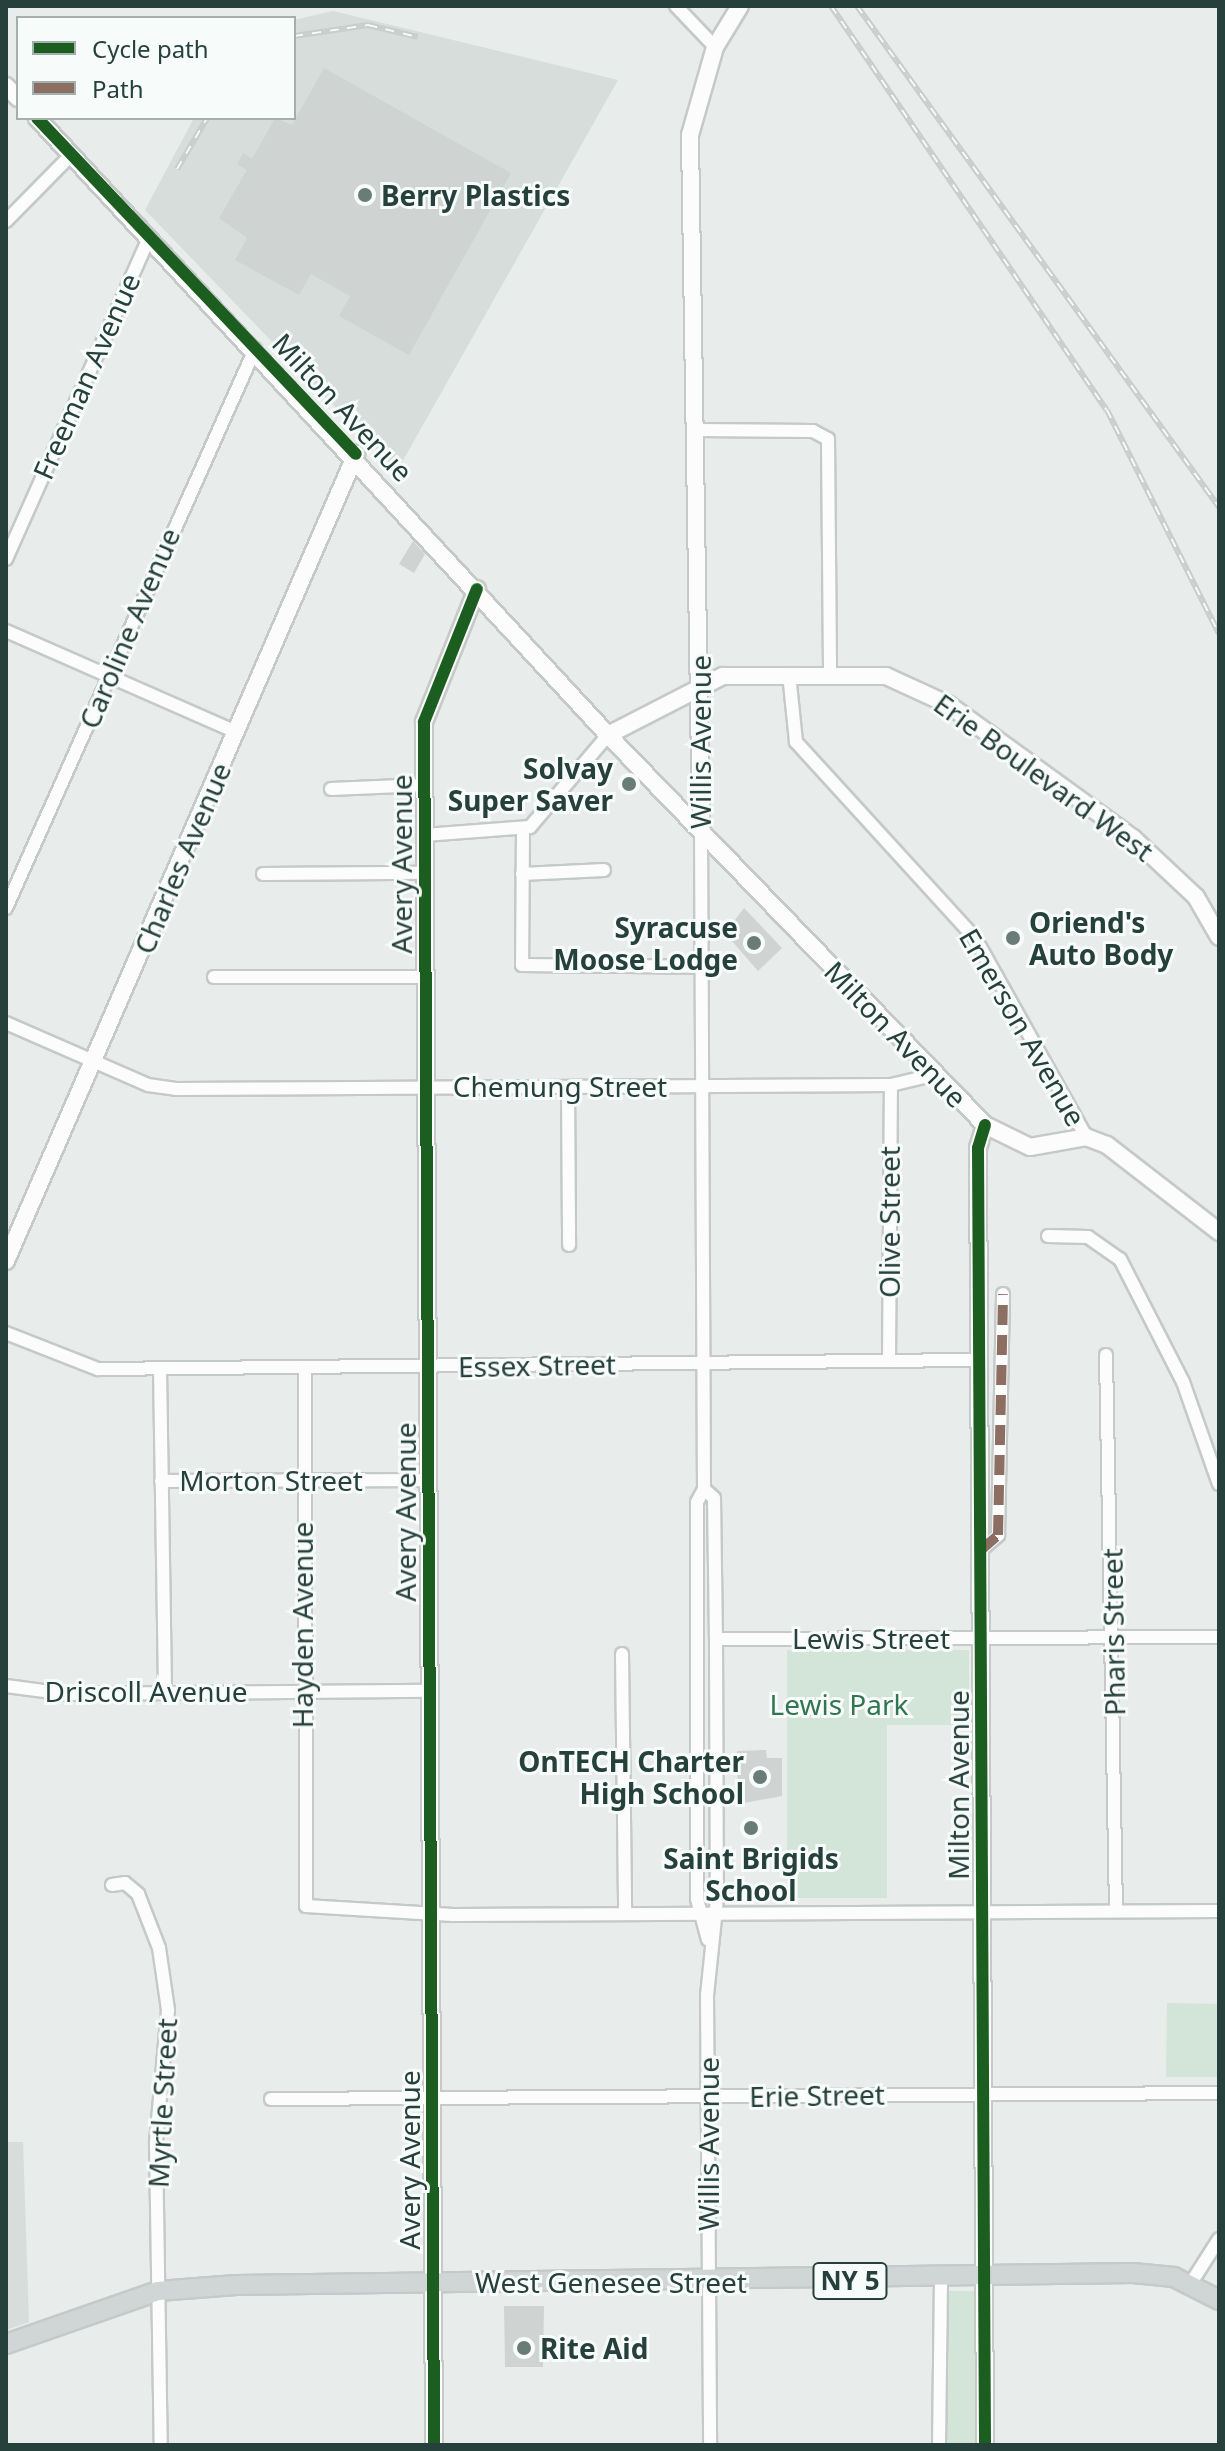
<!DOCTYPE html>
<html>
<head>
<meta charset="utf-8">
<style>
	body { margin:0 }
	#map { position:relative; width:1225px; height:2451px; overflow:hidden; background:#e8ecea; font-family:"Noto Sans",sans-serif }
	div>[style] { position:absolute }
	.built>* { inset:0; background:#d6dddb }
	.green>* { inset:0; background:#d3e4d9 }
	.building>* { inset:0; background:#cfd4d2 }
	.roads { filter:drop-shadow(2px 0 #c5c9c8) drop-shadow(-2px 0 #c5c9c8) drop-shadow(0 2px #c5c9c8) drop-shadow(0 -2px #c5c9c8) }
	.street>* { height:12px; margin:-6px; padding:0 6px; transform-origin:6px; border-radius:6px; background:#fcfcfc }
	.secondary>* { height:16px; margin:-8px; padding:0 8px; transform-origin:8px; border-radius:8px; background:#fcfcfc }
	.primary>* { height:18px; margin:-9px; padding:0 9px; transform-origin:9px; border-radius:9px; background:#d0d6d5 }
	.rail>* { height:6px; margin-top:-3px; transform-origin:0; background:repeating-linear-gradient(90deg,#f7fbf9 0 9px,#c9cdcb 0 18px); box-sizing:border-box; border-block:2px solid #c9cdcb }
	.quiet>* { height:10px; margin-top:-5px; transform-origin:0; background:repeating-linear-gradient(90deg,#8d6e63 0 20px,transparent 0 30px) }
	.cycleway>* { height:12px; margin:-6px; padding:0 6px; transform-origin:6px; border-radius:6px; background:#1b5e20 }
	.dots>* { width:22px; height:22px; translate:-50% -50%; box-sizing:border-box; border:4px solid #f7fbf9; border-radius:50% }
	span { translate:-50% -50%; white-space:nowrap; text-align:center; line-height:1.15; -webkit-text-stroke:6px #f7fbf9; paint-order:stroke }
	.shield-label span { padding:2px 6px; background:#f7fbf9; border:2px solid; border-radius:6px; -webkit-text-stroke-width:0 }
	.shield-label { font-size:26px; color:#26403b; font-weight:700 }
	.poi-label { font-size:28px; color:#26403b; font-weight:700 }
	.left { translate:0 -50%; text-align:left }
	.right { translate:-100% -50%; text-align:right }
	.street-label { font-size:28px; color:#26403b }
	.park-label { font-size:28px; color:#327551 }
	.frame { position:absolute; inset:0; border:8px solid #26403b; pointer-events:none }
	.legend { position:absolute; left:16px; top:16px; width:280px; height:104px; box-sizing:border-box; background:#f7fbf9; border:2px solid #a3b0ad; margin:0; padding:10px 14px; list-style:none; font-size:24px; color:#26403b }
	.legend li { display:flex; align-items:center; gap:16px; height:40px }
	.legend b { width:40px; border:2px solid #a3b0ad }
</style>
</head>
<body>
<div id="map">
	<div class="built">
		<i style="clip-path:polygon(333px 11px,618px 80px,397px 471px,145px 210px,194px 118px,294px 118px,294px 20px)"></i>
		<i style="clip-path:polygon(6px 2142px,23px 2142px,29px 2322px,6px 2330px)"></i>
	</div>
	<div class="green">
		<i style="clip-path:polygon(787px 1650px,969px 1650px,969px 1725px,887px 1725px,887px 1898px,787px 1898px)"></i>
		<i style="clip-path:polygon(1167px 2003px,1219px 2004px,1219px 2077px,1166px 2077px)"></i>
		<i style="clip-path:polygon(946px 2291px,976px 2291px,976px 2445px,946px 2445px)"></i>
	</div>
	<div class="building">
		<i style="clip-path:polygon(324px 68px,511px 173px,409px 355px,339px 316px,350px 296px,311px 274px,299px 295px,235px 260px,247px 238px,219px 218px,247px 170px,237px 164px,243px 153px,252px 159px,275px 118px,292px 125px)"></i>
		<i style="clip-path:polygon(413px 541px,425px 554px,414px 573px,399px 564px)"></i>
		<i style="clip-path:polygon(744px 908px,782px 948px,758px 971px,725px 933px)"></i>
		<i style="clip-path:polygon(766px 1750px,767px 1758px,782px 1758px,782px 1796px,738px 1804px,737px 1751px)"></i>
		<i style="clip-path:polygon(504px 2306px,544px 2306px,543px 2367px,505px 2367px)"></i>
	</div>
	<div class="roads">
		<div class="street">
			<i style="left:676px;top:6px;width:57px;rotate:46.4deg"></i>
			<i style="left:6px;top:221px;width:93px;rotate:-45.4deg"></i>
			<i style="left:698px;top:430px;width:115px;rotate:0.5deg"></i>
			<i style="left:813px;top:431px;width:17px;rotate:28deg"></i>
			<i style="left:828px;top:439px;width:235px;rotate:89.5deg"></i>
			<i style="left:6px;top:559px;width:351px;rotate:-66deg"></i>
			<i style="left:6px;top:631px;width:251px;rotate:23.7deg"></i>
			<i style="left:789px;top:674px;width:68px;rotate:84.1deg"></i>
			<i style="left:796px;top:742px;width:265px;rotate:47.6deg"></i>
			<i style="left:975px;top:938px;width:228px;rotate:60.8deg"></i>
			<i style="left:331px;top:789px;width:93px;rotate:-2.5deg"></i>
			<i style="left:523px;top:830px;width:135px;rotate:90.4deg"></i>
			<i style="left:522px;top:965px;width:179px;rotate:0.6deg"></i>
			<i style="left:701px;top:830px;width:659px;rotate:89.74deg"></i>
			<i style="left:704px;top:1489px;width:15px;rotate:118deg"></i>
			<i style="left:697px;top:1502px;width:397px;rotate:90deg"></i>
			<i style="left:697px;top:1899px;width:42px;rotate:75deg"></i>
			<i style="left:424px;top:835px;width:106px;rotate:-4.3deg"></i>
			<i style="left:530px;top:827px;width:121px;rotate:-49.7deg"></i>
			<i style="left:263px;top:874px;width:162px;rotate:-0.4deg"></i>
			<i style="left:522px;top:874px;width:82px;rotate:-2.8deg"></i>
			<i style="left:6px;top:908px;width:612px;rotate:-65.99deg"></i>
			<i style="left:214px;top:977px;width:211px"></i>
			<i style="left:6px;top:1023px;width:155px;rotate:23.6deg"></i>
			<i style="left:148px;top:1085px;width:28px;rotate:8deg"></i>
			<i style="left:176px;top:1089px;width:715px;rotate:-0.32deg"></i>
			<i style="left:891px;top:1085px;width:43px;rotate:-13.4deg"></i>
			<i style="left:568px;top:1087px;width:158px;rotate:89.6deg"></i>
			<i style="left:1048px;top:1236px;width:40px;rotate:1.4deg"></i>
			<i style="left:1088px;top:1237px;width:39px;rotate:35deg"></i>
			<i style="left:1120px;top:1259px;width:138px;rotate:62.9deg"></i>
			<i style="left:1183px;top:1382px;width:108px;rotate:70.6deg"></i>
			<i style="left:6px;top:1333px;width:99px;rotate:21.4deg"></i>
			<i style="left:98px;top:1369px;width:881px;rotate:-0.59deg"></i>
			<i style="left:1106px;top:1355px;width:555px;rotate:88.97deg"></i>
			<i style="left:889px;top:1360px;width:275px;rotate:-89.6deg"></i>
			<i style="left:305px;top:1368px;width:538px;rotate:89.89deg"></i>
			<i style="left:306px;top:1906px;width:147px;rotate:3.5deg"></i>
			<i style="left:453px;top:1915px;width:766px;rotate:-0.3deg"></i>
			<i style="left:160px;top:1369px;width:323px;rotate:89.1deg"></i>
			<i style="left:161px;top:1481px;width:268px;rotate:-0.2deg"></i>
			<i style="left:704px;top:1489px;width:13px;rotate:42deg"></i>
			<i style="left:714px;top:1498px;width:141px;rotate:89.2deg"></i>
			<i style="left:716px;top:1639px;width:260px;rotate:89.8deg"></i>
			<i style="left:717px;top:1899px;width:97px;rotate:95.9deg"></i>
			<i style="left:707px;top:1995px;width:450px;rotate:89.6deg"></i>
			<i style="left:981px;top:1550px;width:23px;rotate:-41deg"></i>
			<i style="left:998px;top:1535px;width:241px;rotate:-88.8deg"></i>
			<i style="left:716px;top:1639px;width:503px;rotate:-0.23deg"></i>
			<i style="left:622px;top:1654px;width:260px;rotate:89.3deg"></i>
			<i style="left:6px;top:1686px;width:62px;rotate:7.5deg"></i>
			<i style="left:67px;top:1694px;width:363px;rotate:-0.5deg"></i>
			<i style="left:112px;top:1885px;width:13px;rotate:-9deg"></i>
			<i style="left:125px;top:1883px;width:17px;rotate:40deg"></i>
			<i style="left:138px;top:1894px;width:58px;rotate:68.7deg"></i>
			<i style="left:159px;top:1948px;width:63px;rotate:81.7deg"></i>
			<i style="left:168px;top:2010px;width:134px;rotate:95.2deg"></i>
			<i style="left:156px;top:2143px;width:302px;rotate:89.1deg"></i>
			<i style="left:271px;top:2099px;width:948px;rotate:-0.36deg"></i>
			<i style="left:1191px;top:2283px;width:52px;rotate:-57.5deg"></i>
			<i style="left:939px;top:2445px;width:165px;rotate:-89.3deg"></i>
		</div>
		<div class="secondary">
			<i style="left:6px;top:86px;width:17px;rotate:45deg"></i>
			<i style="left:37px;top:118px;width:841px;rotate:47.22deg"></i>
			<i style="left:608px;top:735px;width:542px;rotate:45.97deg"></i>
			<i style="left:985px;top:1125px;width:50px;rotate:26.1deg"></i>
			<i style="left:1030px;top:1147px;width:57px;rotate:-10.1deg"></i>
			<i style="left:1086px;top:1137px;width:22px;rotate:21deg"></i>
			<i style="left:1107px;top:1145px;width:142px;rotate:37.8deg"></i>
			<i style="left:608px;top:735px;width:129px;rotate:-27.2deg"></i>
			<i style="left:723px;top:676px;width:163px"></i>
			<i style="left:886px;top:676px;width:69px;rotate:24.7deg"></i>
			<i style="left:949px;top:705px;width:227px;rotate:35.9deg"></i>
			<i style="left:1133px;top:838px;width:86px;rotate:43.1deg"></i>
			<i style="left:1196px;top:897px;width:46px;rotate:60.1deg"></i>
			<i style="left:701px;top:830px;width:695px;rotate:-90.91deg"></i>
			<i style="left:690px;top:135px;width:91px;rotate:-74.1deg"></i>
			<i style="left:715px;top:47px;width:48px;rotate:-58.6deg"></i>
			<i style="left:985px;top:1125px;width:24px;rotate:107deg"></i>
			<i style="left:978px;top:1148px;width:1297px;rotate:89.69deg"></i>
			<i style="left:6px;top:1261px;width:880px;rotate:-66.55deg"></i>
			<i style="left:434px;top:2445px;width:1723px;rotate:-90.33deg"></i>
			<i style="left:424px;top:722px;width:143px;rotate:-68.3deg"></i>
		</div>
		<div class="primary">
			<i style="left:6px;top:2344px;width:161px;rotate:-19.2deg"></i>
			<i style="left:158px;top:2291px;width:78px;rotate:-4.4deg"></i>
			<i style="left:236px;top:2285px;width:897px;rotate:-0.77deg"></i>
			<i style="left:1133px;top:2273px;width:41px;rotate:5.6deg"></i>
			<i style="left:1174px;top:2277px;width:51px;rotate:27.1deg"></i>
		</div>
	</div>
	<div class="rail">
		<i style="left:831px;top:6px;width:489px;rotate:55.7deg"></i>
		<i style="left:1107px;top:410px;width:250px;rotate:63.4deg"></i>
		<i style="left:857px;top:6px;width:618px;rotate:54.15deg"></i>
		<i style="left:294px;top:36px;width:75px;rotate:-8.5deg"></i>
		<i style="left:368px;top:25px;width:51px;rotate:13.5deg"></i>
		<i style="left:177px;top:169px;width:59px;rotate:-59.5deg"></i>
	</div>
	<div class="quiet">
		<i style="left:981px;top:1550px;width:23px;rotate:-41deg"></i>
		<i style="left:998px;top:1535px;width:241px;rotate:-88.8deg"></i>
	</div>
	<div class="cycleway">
		<i style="left:37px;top:118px;width:463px;rotate:46.5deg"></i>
		<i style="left:985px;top:1125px;width:24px;rotate:107deg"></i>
		<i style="left:978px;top:1148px;width:1297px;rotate:89.69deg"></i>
		<i style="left:434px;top:2445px;width:1723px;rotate:-90.33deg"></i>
		<i style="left:424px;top:722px;width:143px;rotate:-68.3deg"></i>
	</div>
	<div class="dots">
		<i style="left:365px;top:195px;background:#6a7c78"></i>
		<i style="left:629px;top:784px;background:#6a7c78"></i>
		<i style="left:1013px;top:938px;background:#6a7c78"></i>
		<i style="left:754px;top:943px;background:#6a7c78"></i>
		<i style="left:760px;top:1777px;background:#6a7c78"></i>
		<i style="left:751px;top:1828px;background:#6a7c78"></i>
		<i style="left:524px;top:2348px;background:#6a7c78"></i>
	</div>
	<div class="shield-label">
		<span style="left:850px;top:2281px">NY 5</span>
	</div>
	<div class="poi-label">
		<span class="left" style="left:381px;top:195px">Berry Plastics</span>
		<span class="right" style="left:613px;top:784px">Solvay<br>Super Saver</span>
		<span class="left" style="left:1029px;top:938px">Oriend's<br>Auto Body</span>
		<span class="right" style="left:738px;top:943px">Syracuse<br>Moose Lodge</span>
		<span class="right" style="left:744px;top:1777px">OnTECH Charter<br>High School</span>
		<span style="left:751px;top:1874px">Saint Brigids<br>School</span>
		<span class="left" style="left:540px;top:2348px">Rite Aid</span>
	</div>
	<div class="street-label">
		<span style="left:86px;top:376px;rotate:-66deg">Freeman Avenue</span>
		<span style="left:343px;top:407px;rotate:47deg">Milton Avenue</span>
		<span style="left:129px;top:628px;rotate:-67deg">Caroline Avenue</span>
		<span style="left:700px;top:742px;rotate:-90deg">Willis Avenue</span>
		<span style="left:1044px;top:777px;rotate:36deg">Erie Boulevard West</span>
		<span style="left:182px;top:858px;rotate:-67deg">Charles Avenue</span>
		<span style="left:401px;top:864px;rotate:-90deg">Avery Avenue</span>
		<span style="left:1023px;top:1027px;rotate:60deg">Emerson Avenue</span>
		<span style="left:896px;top:1034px;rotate:46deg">Milton Avenue</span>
		<span style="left:560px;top:1086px">Chemung Street</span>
		<span style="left:889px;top:1222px;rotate:-90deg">Olive Street</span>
		<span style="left:537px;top:1365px;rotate:-1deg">Essex Street</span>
		<span style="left:271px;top:1480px">Morton Street</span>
		<span style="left:405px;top:1512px;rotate:-90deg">Avery Avenue</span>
		<span style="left:302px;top:1625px;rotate:-90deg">Hayden Avenue</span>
		<span style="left:1113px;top:1632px;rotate:-91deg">Pharis Street</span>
		<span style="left:871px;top:1638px">Lewis Street</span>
		<span style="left:146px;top:1691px">Driscoll Avenue</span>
		<span style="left:958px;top:1785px;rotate:-90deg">Milton Avenue</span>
		<span style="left:817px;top:2095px;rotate:-1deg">Erie Street</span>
		<span style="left:162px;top:2103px;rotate:-87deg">Myrtle Street</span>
		<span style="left:708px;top:2144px;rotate:-90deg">Willis Avenue</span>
		<span style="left:409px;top:2160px;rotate:-90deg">Avery Avenue</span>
		<span style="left:611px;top:2282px">West Genesee Street</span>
	</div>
	<div class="park-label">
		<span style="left:839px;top:1704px">Lewis Park</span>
	</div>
	<div class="frame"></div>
	<ul class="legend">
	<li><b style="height:10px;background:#1b5e20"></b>Cycle path</li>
	<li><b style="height:10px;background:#8d6e63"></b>Path</li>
	</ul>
</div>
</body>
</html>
